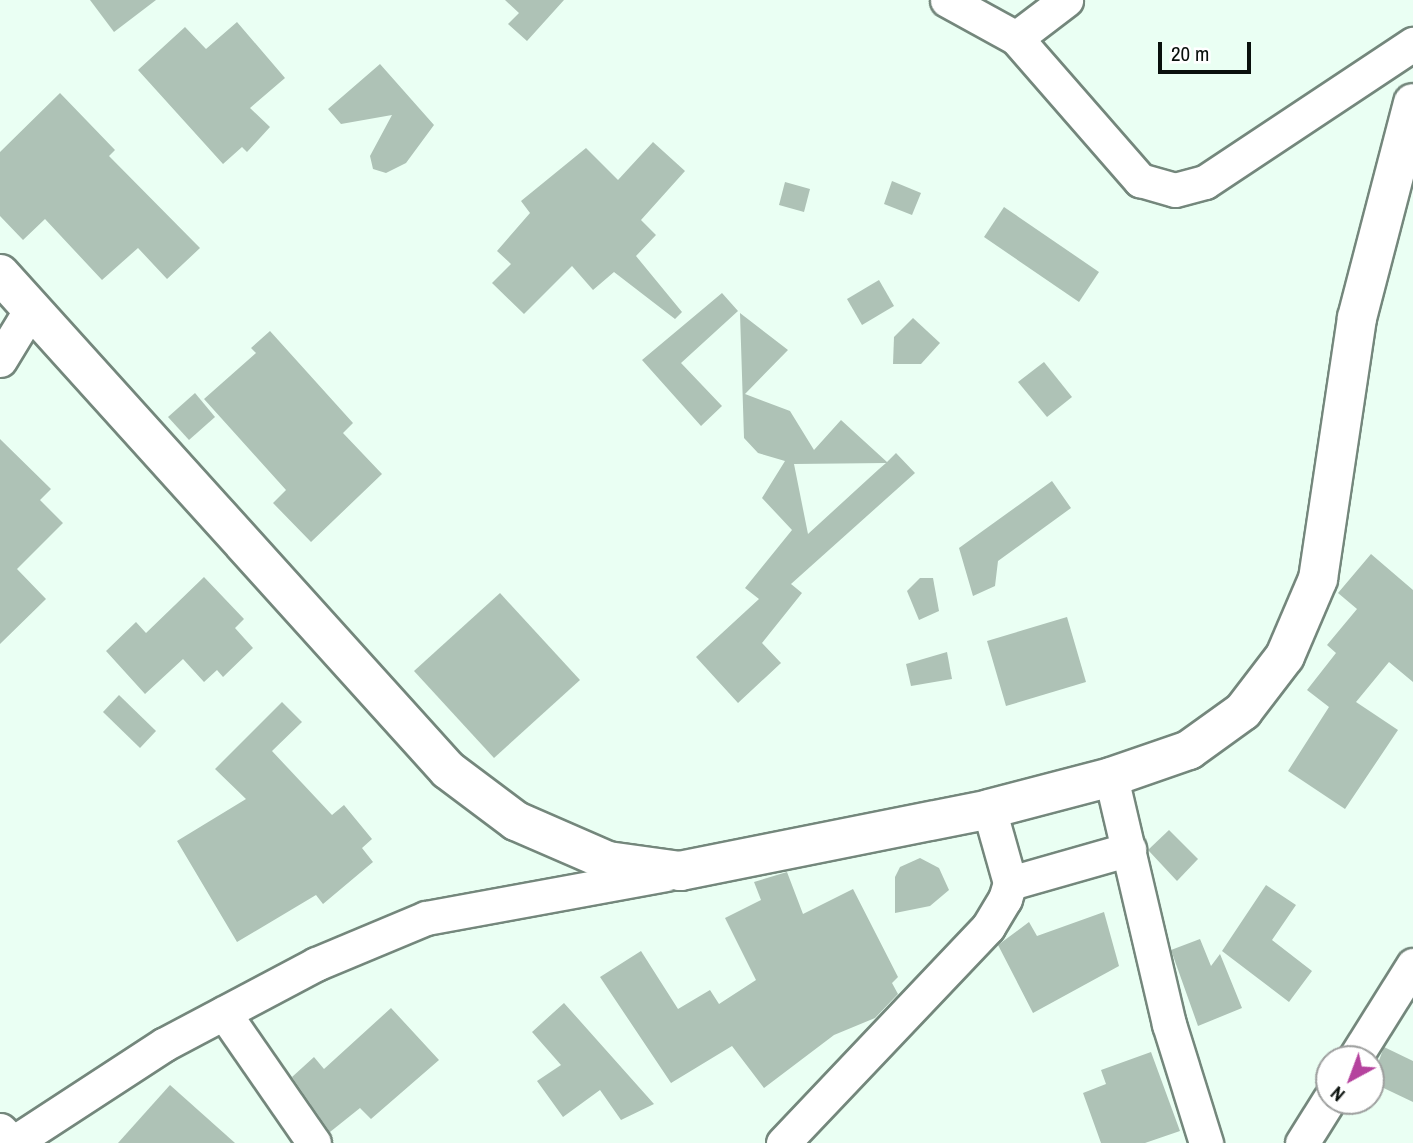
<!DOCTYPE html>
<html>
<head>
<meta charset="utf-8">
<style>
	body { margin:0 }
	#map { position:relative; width:1413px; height:1143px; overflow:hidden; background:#eafff3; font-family:"Archivo Narrow",sans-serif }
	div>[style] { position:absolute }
	.building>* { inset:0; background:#aec2b6 }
	.roads { filter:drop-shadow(2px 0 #74877c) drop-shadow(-2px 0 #74877c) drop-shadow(0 2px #74877c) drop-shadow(0 -2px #74877c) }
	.minor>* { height:33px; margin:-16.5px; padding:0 16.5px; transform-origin:16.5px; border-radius:16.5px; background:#fff }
	.tertiary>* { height:38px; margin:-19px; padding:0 19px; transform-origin:19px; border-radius:19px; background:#fff }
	span { translate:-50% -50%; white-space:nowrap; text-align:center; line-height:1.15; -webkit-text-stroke:5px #fff; paint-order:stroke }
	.north { position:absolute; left:1315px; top:1045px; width:70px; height:70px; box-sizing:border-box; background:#fff; border:2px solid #9d9f9e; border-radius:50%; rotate:221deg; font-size:19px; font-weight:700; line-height:28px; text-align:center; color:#09100c }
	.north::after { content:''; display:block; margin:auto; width:24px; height:32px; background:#b5439e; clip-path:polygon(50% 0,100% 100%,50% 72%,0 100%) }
	.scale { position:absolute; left:1158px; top:42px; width:93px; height:32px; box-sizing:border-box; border:4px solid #09100c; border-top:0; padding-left:9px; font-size:21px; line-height:24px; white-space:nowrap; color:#09100c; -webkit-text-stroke:5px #fff; paint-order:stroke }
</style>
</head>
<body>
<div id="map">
	<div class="building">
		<i style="clip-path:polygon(90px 0,156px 0,114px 32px)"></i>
		<i style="clip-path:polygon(505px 0,564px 0,527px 41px,508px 24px,519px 13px)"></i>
		<i style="clip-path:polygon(237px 22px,285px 78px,250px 108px,270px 127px,247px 152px,242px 147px,223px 164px,138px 70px,185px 27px,206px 49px)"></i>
		<i style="clip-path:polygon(380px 64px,434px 125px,406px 163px,386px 173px,373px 169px,370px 156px,392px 115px,341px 124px,328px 109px)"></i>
		<i style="clip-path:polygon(60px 93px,115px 150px,109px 156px,200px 248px,167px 279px,138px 248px,102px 280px,45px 219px,23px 240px,0 216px,0 152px)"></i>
		<i style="clip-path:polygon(653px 142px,685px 171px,641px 220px,656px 235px,636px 256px,682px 312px,675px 319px,614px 272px,593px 290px,572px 266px,524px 314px,492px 283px,511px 264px,497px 251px,530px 213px,521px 201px,586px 148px,618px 180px)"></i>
		<i style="clip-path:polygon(892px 181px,921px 193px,912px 215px,884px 204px)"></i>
		<i style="clip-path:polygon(785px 182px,810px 189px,804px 212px,779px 205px)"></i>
		<i style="clip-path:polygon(1004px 207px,1099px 272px,1079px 302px,984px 237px)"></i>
		<i style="clip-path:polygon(879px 280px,894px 306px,862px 325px,847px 299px)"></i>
		<i style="clip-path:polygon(722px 293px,738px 311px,681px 363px,722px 406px,701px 426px,642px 360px)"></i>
		<i style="clip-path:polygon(evenodd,740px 313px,788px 350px,745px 394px,790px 411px,814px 450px,841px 420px,887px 462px,896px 453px,915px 473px,791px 584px,802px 593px,762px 643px,781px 663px,738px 703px,696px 657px,759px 599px,745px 588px,792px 530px,762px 498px,785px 461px,758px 453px,744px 438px,740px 313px,886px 463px,879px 469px,808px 534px,794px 464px,886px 463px)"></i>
		<i style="clip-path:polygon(913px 318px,940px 343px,921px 364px,893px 364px,894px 337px)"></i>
		<i style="clip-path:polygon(270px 331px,353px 423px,343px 433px,382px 474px,311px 542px,273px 503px,286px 490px,204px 399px,256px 353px,251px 348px)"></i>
		<i style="clip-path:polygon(1044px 362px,1072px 397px,1047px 417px,1018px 382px)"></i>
		<i style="clip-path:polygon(195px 393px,215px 417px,189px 440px,168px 417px)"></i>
		<i style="clip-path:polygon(0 439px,51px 489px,40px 500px,63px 523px,17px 569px,46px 599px,0 644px)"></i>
		<i style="clip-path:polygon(1052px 481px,1071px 508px,998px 561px,995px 586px,973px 596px,959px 548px)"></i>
		<i style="clip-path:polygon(1371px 554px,1413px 590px,1413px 682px,1389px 662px,1356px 702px,1398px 730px,1345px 809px,1288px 771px,1329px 707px,1307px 690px,1336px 653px,1327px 645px,1357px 609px,1338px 593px)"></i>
		<i style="clip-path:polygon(204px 577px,244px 619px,235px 628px,253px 648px,223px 677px,217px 670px,204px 682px,183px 659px,145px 694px,106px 651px,136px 622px,146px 633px)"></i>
		<i style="clip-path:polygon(920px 578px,933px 578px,939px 611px,919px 620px,907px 591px)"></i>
		<i style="clip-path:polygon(500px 593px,580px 680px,494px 758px,414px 671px)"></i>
		<i style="clip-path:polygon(1067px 617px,1086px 682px,1006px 706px,987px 641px)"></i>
		<i style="clip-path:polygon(947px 652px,952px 679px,911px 686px,906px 664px)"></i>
		<i style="clip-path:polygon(119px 695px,156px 731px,140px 748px,103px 712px)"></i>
		<i style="clip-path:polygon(282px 702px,302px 722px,272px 751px,332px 815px,344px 805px,372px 839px,362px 848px,373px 862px,323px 904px,316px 895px,237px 942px,177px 841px,246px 799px,215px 769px)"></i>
		<i style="clip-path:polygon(1169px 830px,1198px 859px,1177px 881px,1148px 850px)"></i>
		<i style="clip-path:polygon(920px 858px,939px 868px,949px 890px,930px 906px,895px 913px,895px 877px,900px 867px)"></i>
		<i style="clip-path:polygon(787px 872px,803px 914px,853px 889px,898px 977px,892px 983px,898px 994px,875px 1018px,834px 1035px,764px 1088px,732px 1046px,671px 1083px,600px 977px,641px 951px,678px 1009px,710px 990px,719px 1004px,756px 980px,725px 918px,761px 900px,754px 882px)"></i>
		<i style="clip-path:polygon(1266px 885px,1296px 905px,1272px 940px,1312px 971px,1289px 1002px,1222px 951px)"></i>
		<i style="clip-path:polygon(1104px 912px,1119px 966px,1033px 1013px,998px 945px,1029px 922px,1037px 936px)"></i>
		<i style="clip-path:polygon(1200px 939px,1211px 966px,1220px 954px,1242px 1008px,1198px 1026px,1171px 950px)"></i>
		<i style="clip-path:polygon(564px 1003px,654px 1104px,621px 1120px,600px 1090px,563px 1117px,537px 1081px,561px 1065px,532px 1032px)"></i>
		<i style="clip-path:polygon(391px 1008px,439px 1060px,371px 1119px,360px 1108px,330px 1132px,292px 1077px,314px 1057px,324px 1069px)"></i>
		<i style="clip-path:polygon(1384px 1047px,1413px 1061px,1413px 1102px,1371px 1082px)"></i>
		<i style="clip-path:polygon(1151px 1052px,1180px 1131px,1145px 1143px,1101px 1143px,1083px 1093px,1106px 1084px,1101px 1070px)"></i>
		<i style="clip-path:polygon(170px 1085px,235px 1143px,118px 1143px)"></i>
	</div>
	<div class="roads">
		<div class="minor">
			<i style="left:947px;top:0;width:79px;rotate:28.8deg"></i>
			<i style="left:1016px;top:38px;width:189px;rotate:48.9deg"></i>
			<i style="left:1140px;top:180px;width:36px;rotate:16deg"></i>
			<i style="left:1175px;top:190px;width:31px;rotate:-15deg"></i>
			<i style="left:1205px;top:182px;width:250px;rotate:-33.6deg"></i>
			<i style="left:1016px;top:38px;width:63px;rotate:-37.2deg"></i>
			<i style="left:0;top:360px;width:60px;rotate:-58.7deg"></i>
			<i style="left:1111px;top:777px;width:254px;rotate:76.8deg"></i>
			<i style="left:1169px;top:1024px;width:125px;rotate:72.7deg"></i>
			<i style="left:1010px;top:883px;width:124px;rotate:-15.9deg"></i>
			<i style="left:224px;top:1013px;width:158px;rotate:55.3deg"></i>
			<i style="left:1354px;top:1059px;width:111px;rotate:-57.9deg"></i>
			<i style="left:0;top:1130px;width:18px;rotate:45deg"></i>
			<i style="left:13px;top:1143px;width:181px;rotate:-33.1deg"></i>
			<i style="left:165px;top:1044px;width:171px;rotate:-27.9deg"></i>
			<i style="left:316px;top:964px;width:119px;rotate:-22.7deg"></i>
			<i style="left:426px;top:918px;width:243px;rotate:-10.4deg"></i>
			<i style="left:783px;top:1143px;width:298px;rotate:-46.5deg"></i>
			<i style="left:988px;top:927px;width:33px;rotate:-59deg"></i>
			<i style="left:1005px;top:899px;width:17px;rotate:-73deg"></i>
			<i style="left:1010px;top:883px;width:77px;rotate:-105.8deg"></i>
			<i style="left:1302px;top:1143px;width:51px;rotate:-57.9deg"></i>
		</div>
		<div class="tertiary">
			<i style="left:0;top:274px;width:668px;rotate:47.91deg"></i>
			<i style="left:448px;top:770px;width:85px;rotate:36.9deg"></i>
			<i style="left:516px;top:821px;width:100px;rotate:23.5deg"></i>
			<i style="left:608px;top:861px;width:73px;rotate:7.9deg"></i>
			<i style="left:680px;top:871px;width:315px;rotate:-11.3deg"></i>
			<i style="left:989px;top:809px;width:126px;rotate:-14.7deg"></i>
			<i style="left:1111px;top:777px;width:83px;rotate:-19.1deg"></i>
			<i style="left:1189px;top:750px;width:67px;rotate:-35.8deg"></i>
			<i style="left:1243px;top:711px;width:69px;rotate:-52.6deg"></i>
			<i style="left:1285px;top:656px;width:84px;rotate:-66.8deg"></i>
			<i style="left:1318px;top:579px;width:264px;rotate:-81.5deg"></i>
			<i style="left:1357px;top:318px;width:222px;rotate:-75.4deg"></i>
		</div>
	</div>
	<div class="north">N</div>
	<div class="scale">20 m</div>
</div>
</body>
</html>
